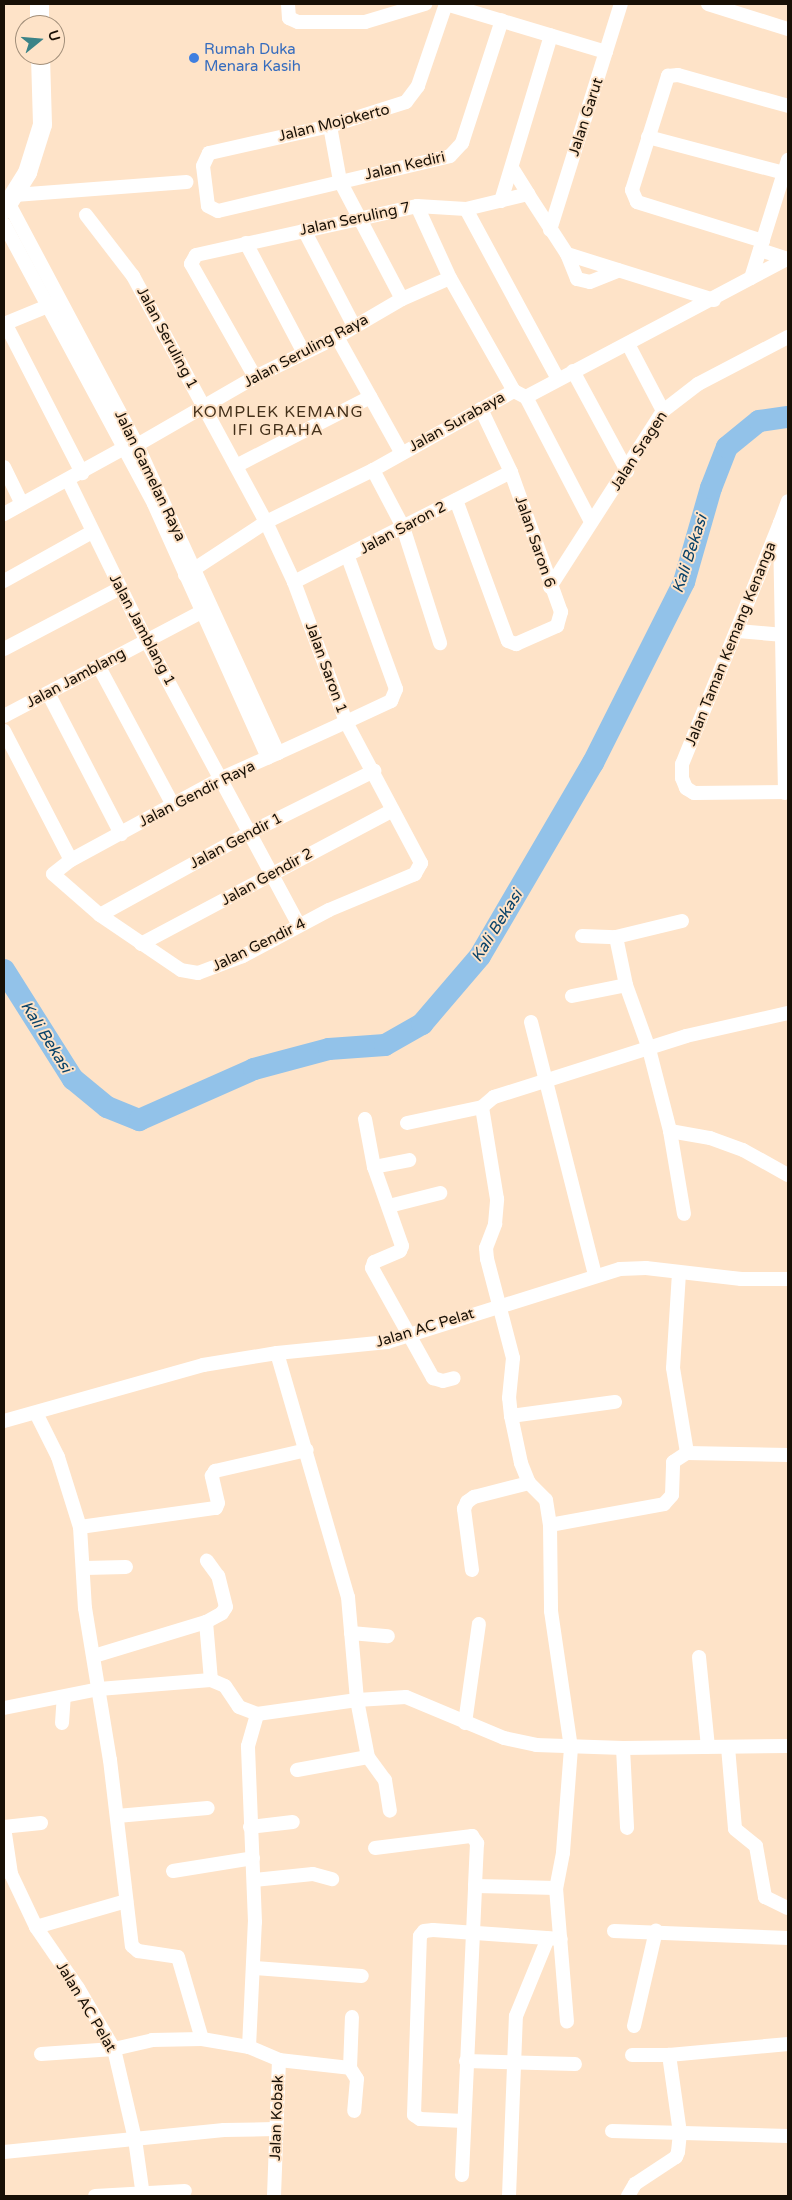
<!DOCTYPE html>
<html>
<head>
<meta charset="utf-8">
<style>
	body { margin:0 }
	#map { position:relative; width:792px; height:2200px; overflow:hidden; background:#fee3c8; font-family:"Varela Round",sans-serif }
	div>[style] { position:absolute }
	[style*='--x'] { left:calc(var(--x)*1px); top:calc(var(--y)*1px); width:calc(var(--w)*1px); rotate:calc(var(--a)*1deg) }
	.river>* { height:22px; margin:-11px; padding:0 11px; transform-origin:11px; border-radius:11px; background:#92c2e9 }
	.minor>* { height:14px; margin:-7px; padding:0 7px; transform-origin:7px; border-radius:7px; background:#fff }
	.secondary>* { height:19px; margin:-9.5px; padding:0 9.5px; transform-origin:9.5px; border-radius:9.5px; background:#fff }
	.dots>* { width:14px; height:14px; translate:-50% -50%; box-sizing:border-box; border:2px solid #fee3c8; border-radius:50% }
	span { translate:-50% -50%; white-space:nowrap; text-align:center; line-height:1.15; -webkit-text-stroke:4px #fee3c8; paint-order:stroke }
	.shop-label { font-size:15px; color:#366cbe }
	.left { translate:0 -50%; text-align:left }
	.street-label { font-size:15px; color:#181006 }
	.neighbourhood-label { font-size:16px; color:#44301a; letter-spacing:1px }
	.water-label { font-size:16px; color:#0a4369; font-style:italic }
	.frame { position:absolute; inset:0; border:5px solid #181006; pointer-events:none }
	.north { position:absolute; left:15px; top:15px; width:50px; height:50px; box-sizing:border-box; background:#fee3c8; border:1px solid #a28f7a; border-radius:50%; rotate:73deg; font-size:14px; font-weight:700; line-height:20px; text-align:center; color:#181006 }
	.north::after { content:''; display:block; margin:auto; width:18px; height:22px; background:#3b8387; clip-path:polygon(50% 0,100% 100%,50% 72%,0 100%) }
</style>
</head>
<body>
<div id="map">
	<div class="river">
		<i style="--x:4;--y:970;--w:129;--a:57.7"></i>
		<i style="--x:73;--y:1079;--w:44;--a:39.5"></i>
		<i style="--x:107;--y:1107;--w:35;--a:22"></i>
		<i style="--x:139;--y:1120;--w:126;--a:-23.9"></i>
		<i style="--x:254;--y:1069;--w:78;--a:-14.9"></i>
		<i style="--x:329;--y:1049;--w:56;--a:-4.1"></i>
		<i style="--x:385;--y:1045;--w:43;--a:-29.6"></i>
		<i style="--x:422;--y:1024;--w:89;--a:-49.5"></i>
		<i style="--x:480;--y:956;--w:224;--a:-59.7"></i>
		<i style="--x:593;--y:763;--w:203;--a:-63.3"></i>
		<i style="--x:684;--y:582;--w:98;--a:-74"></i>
		<i style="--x:711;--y:488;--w:44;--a:-68.7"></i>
		<i style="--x:727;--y:447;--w:41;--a:-39.1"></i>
		<i style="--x:759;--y:421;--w:29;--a:-8"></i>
	</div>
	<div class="minor">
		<i style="--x:288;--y:4;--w:14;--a:86"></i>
		<i style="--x:289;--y:18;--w:10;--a:24"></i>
		<i style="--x:298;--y:22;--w:67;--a:0"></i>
		<i style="--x:365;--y:22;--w:63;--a:-16.7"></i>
		<i style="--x:446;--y:4;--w:87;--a:108.9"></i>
		<i style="--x:418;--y:86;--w:20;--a:127"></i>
		<i style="--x:406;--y:102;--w:80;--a:162.5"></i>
		<i style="--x:330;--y:126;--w:124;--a:167.4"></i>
		<i style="--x:209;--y:153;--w:14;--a:115"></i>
		<i style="--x:203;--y:166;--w:40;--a:82.9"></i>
		<i style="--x:208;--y:206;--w:11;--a:27"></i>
		<i style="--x:218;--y:211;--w:238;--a:-13.3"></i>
		<i style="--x:450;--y:156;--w:18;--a:-47"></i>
		<i style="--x:462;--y:143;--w:129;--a:-72"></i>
		<i style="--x:446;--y:4;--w:167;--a:16.7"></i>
		<i style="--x:708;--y:4;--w:84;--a:17.4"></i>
		<i style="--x:330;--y:126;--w:56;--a:79.7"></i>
		<i style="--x:340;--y:181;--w:133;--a:62.3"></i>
		<i style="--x:648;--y:137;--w:141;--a:14.8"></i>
		<i style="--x:512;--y:168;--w:31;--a:58"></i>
		<i style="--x:15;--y:195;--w:172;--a:-4.3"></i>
		<i style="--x:501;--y:201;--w:173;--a:-73.2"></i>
		<i style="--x:9;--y:204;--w:273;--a:62"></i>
		<i style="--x:137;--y:445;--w:339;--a:65.4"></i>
		<i style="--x:417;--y:206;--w:79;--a:65.4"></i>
		<i style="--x:450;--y:278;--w:130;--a:60.5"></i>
		<i style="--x:466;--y:209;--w:193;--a:61.6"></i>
		<i style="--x:86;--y:215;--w:77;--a:52.4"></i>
		<i style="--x:133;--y:276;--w:280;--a:61.6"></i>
		<i style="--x:266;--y:522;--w:66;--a:65"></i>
		<i style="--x:294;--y:582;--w:149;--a:69.6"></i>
		<i style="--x:346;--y:722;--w:160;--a:62"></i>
		<i style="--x:421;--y:863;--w:13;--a:119"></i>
		<i style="--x:415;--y:874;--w:93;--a:157.3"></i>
		<i style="--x:329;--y:910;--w:98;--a:151.9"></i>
		<i style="--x:243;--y:956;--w:48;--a:159.3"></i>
		<i style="--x:198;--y:973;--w:17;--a:-170"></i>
		<i style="--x:181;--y:970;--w:98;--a:-145.8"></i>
		<i style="--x:100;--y:915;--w:62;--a:-138.9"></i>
		<i style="--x:53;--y:874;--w:23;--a:-38"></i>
		<i style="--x:71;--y:860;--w:172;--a:-28.5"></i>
		<i style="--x:222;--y:778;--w:61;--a:-24.1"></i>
		<i style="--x:278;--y:753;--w:75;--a:-24.5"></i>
		<i style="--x:346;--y:722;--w:50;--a:-25"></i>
		<i style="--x:391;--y:701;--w:13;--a:-67"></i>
		<i style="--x:396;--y:689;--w:140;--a:-110"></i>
		<i style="--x:4;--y:224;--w:318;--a:61.8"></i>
		<i style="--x:154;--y:504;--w:278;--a:65.8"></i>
		<i style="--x:304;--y:230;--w:108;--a:62.5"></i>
		<i style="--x:550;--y:230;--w:237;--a:-72.6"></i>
		<i style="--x:763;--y:241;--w:132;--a:-162.8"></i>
		<i style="--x:637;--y:202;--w:13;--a:-113"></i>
		<i style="--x:632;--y:190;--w:120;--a:-72.5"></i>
		<i style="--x:668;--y:76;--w:10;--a:-6"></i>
		<i style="--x:678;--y:75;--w:114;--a:15.7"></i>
		<i style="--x:246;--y:243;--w:124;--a:62.2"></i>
		<i style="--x:760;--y:250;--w:29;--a:18"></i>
		<i style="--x:567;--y:254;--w:154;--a:17.4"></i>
		<i style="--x:751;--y:278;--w:124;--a:-72.6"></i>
		<i style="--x:5;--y:323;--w:169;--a:62.8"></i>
		<i style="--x:4;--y:324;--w:58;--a:-22.2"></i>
		<i style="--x:337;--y:337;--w:132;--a:60.9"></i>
		<i style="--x:628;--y:344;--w:76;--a:62.4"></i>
		<i style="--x:573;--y:371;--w:114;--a:61.6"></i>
		<i style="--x:255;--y:377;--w:130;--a:-119.5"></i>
		<i style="--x:191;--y:264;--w:10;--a:-61"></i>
		<i style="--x:196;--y:255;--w:226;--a:-12.5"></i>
		<i style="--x:417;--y:206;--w:49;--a:3.5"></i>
		<i style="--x:466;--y:209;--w:64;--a:-13.6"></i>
		<i style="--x:528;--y:194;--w:72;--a:57"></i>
		<i style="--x:567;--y:254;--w:27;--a:68"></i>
		<i style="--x:577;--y:279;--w:13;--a:13"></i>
		<i style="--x:590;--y:282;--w:31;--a:-22"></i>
		<i style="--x:526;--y:397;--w:141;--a:62.5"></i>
		<i style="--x:236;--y:466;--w:151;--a:-27.2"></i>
		<i style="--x:4;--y:467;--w:41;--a:64.1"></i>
		<i style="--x:373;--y:470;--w:64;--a:62.2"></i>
		<i style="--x:403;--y:527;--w:122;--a:72.3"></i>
		<i style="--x:68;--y:480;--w:178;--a:64"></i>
		<i style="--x:146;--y:640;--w:323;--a:61.8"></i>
		<i style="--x:456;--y:500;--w:150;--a:69.8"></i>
		<i style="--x:508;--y:641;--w:9;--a:21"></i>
		<i style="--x:516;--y:644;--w:45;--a:-23.7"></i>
		<i style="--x:557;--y:626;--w:15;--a:-74"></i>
		<i style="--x:561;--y:612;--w:149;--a:-109.7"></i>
		<i style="--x:511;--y:472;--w:70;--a:-115.5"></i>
		<i style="--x:4;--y:514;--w:137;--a:-28.8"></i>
		<i style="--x:124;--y:448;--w:13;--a:-13"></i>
		<i style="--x:137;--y:445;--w:136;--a:-30"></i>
		<i style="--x:255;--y:377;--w:91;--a:-26"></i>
		<i style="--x:337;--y:337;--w:75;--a:-30.3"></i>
		<i style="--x:402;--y:299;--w:52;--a:-23.6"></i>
		<i style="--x:780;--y:523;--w:260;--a:112.1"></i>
		<i style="--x:682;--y:764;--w:14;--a:90"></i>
		<i style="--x:682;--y:778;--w:11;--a:68"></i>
		<i style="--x:686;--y:788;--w:9;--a:32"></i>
		<i style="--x:694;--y:793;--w:94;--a:-0.6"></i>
		<i style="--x:185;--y:575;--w:97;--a:-33.2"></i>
		<i style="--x:266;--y:522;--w:119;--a:-25.9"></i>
		<i style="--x:373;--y:470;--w:162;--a:-29.3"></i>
		<i style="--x:514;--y:391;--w:13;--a:27"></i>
		<i style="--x:526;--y:397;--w:295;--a:-27.9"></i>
		<i style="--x:4;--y:581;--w:101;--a:-29.1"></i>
		<i style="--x:294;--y:582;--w:243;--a:-26.9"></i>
		<i style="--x:550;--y:587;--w:209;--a:-57.3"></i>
		<i style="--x:663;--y:411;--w:44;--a:-37.6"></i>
		<i style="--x:698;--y:384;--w:102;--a:-27.6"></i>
		<i style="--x:738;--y:631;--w:46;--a:5"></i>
		<i style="--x:4;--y:649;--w:131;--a:-27.7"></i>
		<i style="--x:99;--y:667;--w:157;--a:61.8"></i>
		<i style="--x:48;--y:693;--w:159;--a:62.6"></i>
		<i style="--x:4;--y:716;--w:223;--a:-27.8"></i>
		<i style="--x:4;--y:731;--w:145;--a:62.6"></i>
		<i style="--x:785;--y:793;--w:270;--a:-91.1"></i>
		<i style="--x:780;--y:523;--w:23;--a:-70"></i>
		<i style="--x:100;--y:915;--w:170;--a:-28.8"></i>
		<i style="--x:249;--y:833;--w:140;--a:-26.4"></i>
		<i style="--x:682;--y:921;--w:68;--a:166.4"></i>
		<i style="--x:616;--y:937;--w:49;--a:78.2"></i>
		<i style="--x:626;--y:985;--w:68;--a:70.2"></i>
		<i style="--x:649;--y:1049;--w:85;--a:75.6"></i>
		<i style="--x:670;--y:1131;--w:84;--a:80.4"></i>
		<i style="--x:582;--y:936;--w:34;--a:2"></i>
		<i style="--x:141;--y:944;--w:285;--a:-28"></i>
		<i style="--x:572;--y:996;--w:55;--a:-11.5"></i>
		<i style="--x:531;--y:1022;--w:261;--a:75.8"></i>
		<i style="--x:365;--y:1119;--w:49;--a:79.4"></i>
		<i style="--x:374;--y:1167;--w:84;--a:70.5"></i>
		<i style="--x:402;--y:1246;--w:5;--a:112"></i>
		<i style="--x:400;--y:1251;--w:28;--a:157"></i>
		<i style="--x:374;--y:1262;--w:6;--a:108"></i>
		<i style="--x:372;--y:1268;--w:126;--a:61"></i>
		<i style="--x:433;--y:1378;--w:10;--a:17"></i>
		<i style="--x:443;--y:1381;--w:11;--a:-15"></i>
		<i style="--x:407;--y:1123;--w:77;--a:-12"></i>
		<i style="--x:482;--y:1107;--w:16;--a:-40"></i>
		<i style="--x:494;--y:1097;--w:201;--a:-17.6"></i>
		<i style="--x:686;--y:1036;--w:105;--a:-12.7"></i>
		<i style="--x:670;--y:1131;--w:41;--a:9.9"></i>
		<i style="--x:710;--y:1138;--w:35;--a:20"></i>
		<i style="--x:743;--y:1150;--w:51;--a:29.1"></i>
		<i style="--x:374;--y:1167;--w:36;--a:-11"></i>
		<i style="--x:389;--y:1206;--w:53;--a:-14.3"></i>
		<i style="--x:679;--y:1273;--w:95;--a:93.6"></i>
		<i style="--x:673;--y:1368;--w:86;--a:80.6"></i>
		<i style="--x:277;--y:1353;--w:254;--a:73.8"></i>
		<i style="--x:348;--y:1597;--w:103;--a:85"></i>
		<i style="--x:357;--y:1700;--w:58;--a:79.1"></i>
		<i style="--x:368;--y:1757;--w:29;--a:54"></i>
		<i style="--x:385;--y:1780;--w:31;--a:81"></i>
		<i style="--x:36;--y:1413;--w:49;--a:63.4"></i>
		<i style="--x:58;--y:1457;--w:73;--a:72.6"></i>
		<i style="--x:80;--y:1527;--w:81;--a:86.5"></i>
		<i style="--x:85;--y:1608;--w:154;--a:80.7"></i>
		<i style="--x:110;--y:1760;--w:187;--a:83.3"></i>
		<i style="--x:132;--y:1946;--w:8;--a:40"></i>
		<i style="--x:138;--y:1951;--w:40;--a:8.5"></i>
		<i style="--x:178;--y:1957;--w:85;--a:73.7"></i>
		<i style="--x:511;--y:1416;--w:105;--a:-7.7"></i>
		<i style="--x:4;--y:1421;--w:207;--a:-15.7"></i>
		<i style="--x:203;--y:1365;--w:75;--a:-9.2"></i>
		<i style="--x:277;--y:1353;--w:111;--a:-5.7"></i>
		<i style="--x:387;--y:1342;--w:244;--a:-17.4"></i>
		<i style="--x:620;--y:1269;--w:26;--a:-2"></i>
		<i style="--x:646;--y:1268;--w:96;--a:6.6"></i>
		<i style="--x:741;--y:1279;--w:47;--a:0"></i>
		<i style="--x:529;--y:1483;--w:24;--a:45"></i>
		<i style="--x:546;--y:1500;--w:25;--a:81"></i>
		<i style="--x:550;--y:1525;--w:86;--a:89.3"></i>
		<i style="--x:551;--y:1611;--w:138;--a:81.7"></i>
		<i style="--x:571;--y:1748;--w:105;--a:94.4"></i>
		<i style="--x:563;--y:1853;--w:36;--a:101"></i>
		<i style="--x:556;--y:1888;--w:134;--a:85.3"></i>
		<i style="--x:550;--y:1525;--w:116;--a:-10.4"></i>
		<i style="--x:664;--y:1504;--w:12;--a:-48"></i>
		<i style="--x:672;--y:1495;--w:33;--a:-88"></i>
		<i style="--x:673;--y:1462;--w:17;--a:-33"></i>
		<i style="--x:687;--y:1453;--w:101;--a:1.1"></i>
		<i style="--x:80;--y:1527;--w:137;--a:-8"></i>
		<i style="--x:216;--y:1508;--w:5;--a:-68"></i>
		<i style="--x:218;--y:1503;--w:28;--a:-103"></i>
		<i style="--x:212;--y:1476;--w:6;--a:-59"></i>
		<i style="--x:215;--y:1471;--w:94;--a:-12.9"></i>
		<i style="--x:85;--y:1568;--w:41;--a:-1.4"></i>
		<i style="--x:472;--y:1570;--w:62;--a:-97.5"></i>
		<i style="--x:464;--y:1509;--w:8;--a:-67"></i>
		<i style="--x:467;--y:1502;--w:9;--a:-36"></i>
		<i style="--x:474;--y:1497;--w:57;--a:-14.3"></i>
		<i style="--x:529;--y:1483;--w:22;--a:-112"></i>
		<i style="--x:521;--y:1463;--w:48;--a:-102"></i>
		<i style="--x:511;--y:1416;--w:18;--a:-96"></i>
		<i style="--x:509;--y:1398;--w:40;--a:-84.3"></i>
		<i style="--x:513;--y:1358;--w:102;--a:-104.7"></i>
		<i style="--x:487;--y:1259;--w:11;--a:-95"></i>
		<i style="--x:486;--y:1248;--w:26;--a:-69"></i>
		<i style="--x:495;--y:1224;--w:25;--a:-85"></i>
		<i style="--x:497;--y:1199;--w:93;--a:-99.3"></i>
		<i style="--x:206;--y:1622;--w:18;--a:-29"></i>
		<i style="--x:222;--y:1613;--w:7;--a:-56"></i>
		<i style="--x:226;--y:1607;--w:32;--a:-104"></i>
		<i style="--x:218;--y:1576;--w:19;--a:-126"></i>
		<i style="--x:351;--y:1633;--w:37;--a:5"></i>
		<i style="--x:94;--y:1656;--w:117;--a:-16.9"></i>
		<i style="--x:206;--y:1622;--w:58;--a:85.1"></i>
		<i style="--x:699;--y:1657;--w:90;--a:84.3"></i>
		<i style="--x:4;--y:1708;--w:97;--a:-11.3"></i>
		<i style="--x:99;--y:1689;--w:112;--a:-4.6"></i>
		<i style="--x:211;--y:1680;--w:15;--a:23"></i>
		<i style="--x:225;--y:1686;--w:25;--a:56"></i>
		<i style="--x:239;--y:1707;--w:19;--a:21"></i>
		<i style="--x:257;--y:1714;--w:101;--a:-8"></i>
		<i style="--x:357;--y:1700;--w:49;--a:-3.5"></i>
		<i style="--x:406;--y:1697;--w:106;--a:22.7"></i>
		<i style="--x:504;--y:1738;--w:33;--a:12"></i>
		<i style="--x:536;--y:1745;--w:87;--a:2"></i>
		<i style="--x:623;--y:1748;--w:165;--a:-0.7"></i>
		<i style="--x:62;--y:1723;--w:26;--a:-86"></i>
		<i style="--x:465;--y:1723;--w:100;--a:-82"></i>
		<i style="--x:728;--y:1747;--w:82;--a:85.1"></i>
		<i style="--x:735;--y:1829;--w:27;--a:39"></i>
		<i style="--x:756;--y:1846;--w:52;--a:80"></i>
		<i style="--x:765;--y:1897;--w:25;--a:26"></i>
		<i style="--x:623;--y:1748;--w:80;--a:87.1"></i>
		<i style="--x:297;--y:1770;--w:72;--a:-10.4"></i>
		<i style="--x:117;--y:1816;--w:91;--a:-5"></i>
		<i style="--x:41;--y:1823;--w:37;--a:174"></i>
		<i style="--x:4;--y:1827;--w:48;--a:81.5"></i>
		<i style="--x:11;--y:1874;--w:59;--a:64.7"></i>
		<i style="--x:36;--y:1927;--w:74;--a:55.5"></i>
		<i style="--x:78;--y:1988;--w:71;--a:59.5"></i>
		<i style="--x:114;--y:2049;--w:92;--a:76.9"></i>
		<i style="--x:135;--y:2139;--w:58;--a:82"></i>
		<i style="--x:250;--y:1827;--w:43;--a:-6.6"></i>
		<i style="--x:375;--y:1848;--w:98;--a:-7.1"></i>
		<i style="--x:472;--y:1836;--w:9;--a:54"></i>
		<i style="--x:477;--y:1843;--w:43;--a:92.7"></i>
		<i style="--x:475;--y:1886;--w:81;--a:1.4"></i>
		<i style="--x:173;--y:1871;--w:81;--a:-9.2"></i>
		<i style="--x:254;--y:1880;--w:59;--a:-5.8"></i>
		<i style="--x:313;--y:1874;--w:20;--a:15"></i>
		<i style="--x:36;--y:1927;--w:94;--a:-16.1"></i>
		<i style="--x:614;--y:1931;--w:174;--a:2.3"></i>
		<i style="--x:255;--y:1968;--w:107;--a:4.3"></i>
		<i style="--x:634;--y:2026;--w:98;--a:-77"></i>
		<i style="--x:249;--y:2047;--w:125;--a:-87.3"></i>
		<i style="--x:255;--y:1922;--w:176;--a:-92.3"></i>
		<i style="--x:248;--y:1746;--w:33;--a:-74"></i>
		<i style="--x:41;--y:2054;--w:73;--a:-3.9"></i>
		<i style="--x:114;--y:2049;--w:39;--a:-13"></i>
		<i style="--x:152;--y:2040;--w:50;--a:-1.1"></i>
		<i style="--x:202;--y:2039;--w:48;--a:9.7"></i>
		<i style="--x:249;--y:2047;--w:33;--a:23"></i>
		<i style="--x:279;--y:2060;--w:71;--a:6.4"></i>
		<i style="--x:350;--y:2068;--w:13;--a:58"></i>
		<i style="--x:357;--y:2079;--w:32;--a:95"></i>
		<i style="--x:632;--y:2055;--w:37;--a:0"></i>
		<i style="--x:466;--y:2061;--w:109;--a:1.6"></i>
		<i style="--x:350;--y:2068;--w:51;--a:-87.8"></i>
		<i style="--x:464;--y:2121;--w:44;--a:-177.4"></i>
		<i style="--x:420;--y:2119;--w:7;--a:-146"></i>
		<i style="--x:414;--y:2115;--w:179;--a:-88.1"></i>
		<i style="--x:420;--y:1936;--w:6;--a:-51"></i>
		<i style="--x:424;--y:1931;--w:9;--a:-6"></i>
		<i style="--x:433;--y:1930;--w:128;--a:4"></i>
		<i style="--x:612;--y:2131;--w:176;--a:1.6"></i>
		<i style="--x:4;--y:2152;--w:221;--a:-5.7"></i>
		<i style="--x:224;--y:2130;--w:51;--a:-1.1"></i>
		<i style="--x:462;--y:2175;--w:289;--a:-87.4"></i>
		<i style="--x:95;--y:2196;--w:90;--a:-3.2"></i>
		<i style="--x:274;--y:2196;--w:136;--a:-87.9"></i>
		<i style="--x:509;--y:2196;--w:180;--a:-87.8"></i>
		<i style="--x:516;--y:2016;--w:84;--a:-67.7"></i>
		<i style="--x:628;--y:2196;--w:14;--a:-60"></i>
		<i style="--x:635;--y:2184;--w:49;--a:-33.4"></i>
		<i style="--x:676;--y:2157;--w:5;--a:-68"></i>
		<i style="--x:678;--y:2152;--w:19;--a:-84"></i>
		<i style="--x:680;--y:2133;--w:79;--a:-98"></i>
		<i style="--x:669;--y:2055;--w:120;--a:-5.3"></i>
	</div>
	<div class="secondary">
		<i style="--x:39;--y:4;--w:21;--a:90"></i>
		<i style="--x:4;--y:209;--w:44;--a:-58.1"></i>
		<i style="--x:27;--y:172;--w:50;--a:-72.6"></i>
		<i style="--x:42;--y:124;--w:69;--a:-91.7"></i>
	</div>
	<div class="dots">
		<i style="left:194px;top:58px;background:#3f7fe0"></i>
	</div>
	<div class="shop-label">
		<span class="left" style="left:204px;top:58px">Rumah Duka<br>Menara Kasih</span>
	</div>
	<div class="street-label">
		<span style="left:586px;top:117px;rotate:-72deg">Jalan Garut</span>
		<span style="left:334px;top:123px;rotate:-14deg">Jalan Mojokerto</span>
		<span style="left:405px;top:166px;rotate:-13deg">Jalan Kediri</span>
		<span style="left:355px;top:219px;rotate:-12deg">Jalan Seruling 7</span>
		<span style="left:167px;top:338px;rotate:62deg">Jalan Seruling 1</span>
		<span style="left:306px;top:351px;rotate:-28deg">Jalan Seruling Raya</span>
		<span style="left:457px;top:422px;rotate:-29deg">Jalan Surabaya</span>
		<span style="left:639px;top:451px;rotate:-57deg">Jalan Sragen</span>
		<span style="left:150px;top:476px;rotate:64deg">Jalan Gamelan Raya</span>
		<span style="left:403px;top:528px;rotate:-28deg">Jalan Saron 2</span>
		<span style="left:535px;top:542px;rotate:71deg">Jalan Saron 6</span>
		<span style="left:142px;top:630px;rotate:62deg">Jalan Jamblang 1</span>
		<span style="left:731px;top:644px;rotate:-68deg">Jalan Taman Kemang Kenanga</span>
		<span style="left:326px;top:668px;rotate:70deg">Jalan Saron 1</span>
		<span style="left:76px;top:678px;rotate:-28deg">Jalan Jamblang</span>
		<span style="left:197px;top:794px;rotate:-27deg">Jalan Gendir Raya</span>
		<span style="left:236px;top:841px;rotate:-28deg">Jalan Gendir 1</span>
		<span style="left:267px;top:877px;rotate:-29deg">Jalan Gendir 2</span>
		<span style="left:259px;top:945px;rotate:-26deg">Jalan Gendir 4</span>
		<span style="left:425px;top:1328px;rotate:-17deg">Jalan AC Pelat</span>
		<span style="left:86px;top:2007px;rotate:59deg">Jalan AC Pelat</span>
		<span style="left:277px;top:2118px;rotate:-88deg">Jalan Kobak</span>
	</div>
	<div class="neighbourhood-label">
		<span style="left:278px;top:421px">KOMPLEK KEMANG<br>IFI GRAHA</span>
	</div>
	<div class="water-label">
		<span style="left:690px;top:554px;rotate:-72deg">Kali Bekasi</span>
		<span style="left:497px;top:926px;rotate:-58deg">Kali Bekasi</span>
		<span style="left:46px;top:1037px;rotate:58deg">Kali Bekasi</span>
	</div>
	<div class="frame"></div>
	<div class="north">U</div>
</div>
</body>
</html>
